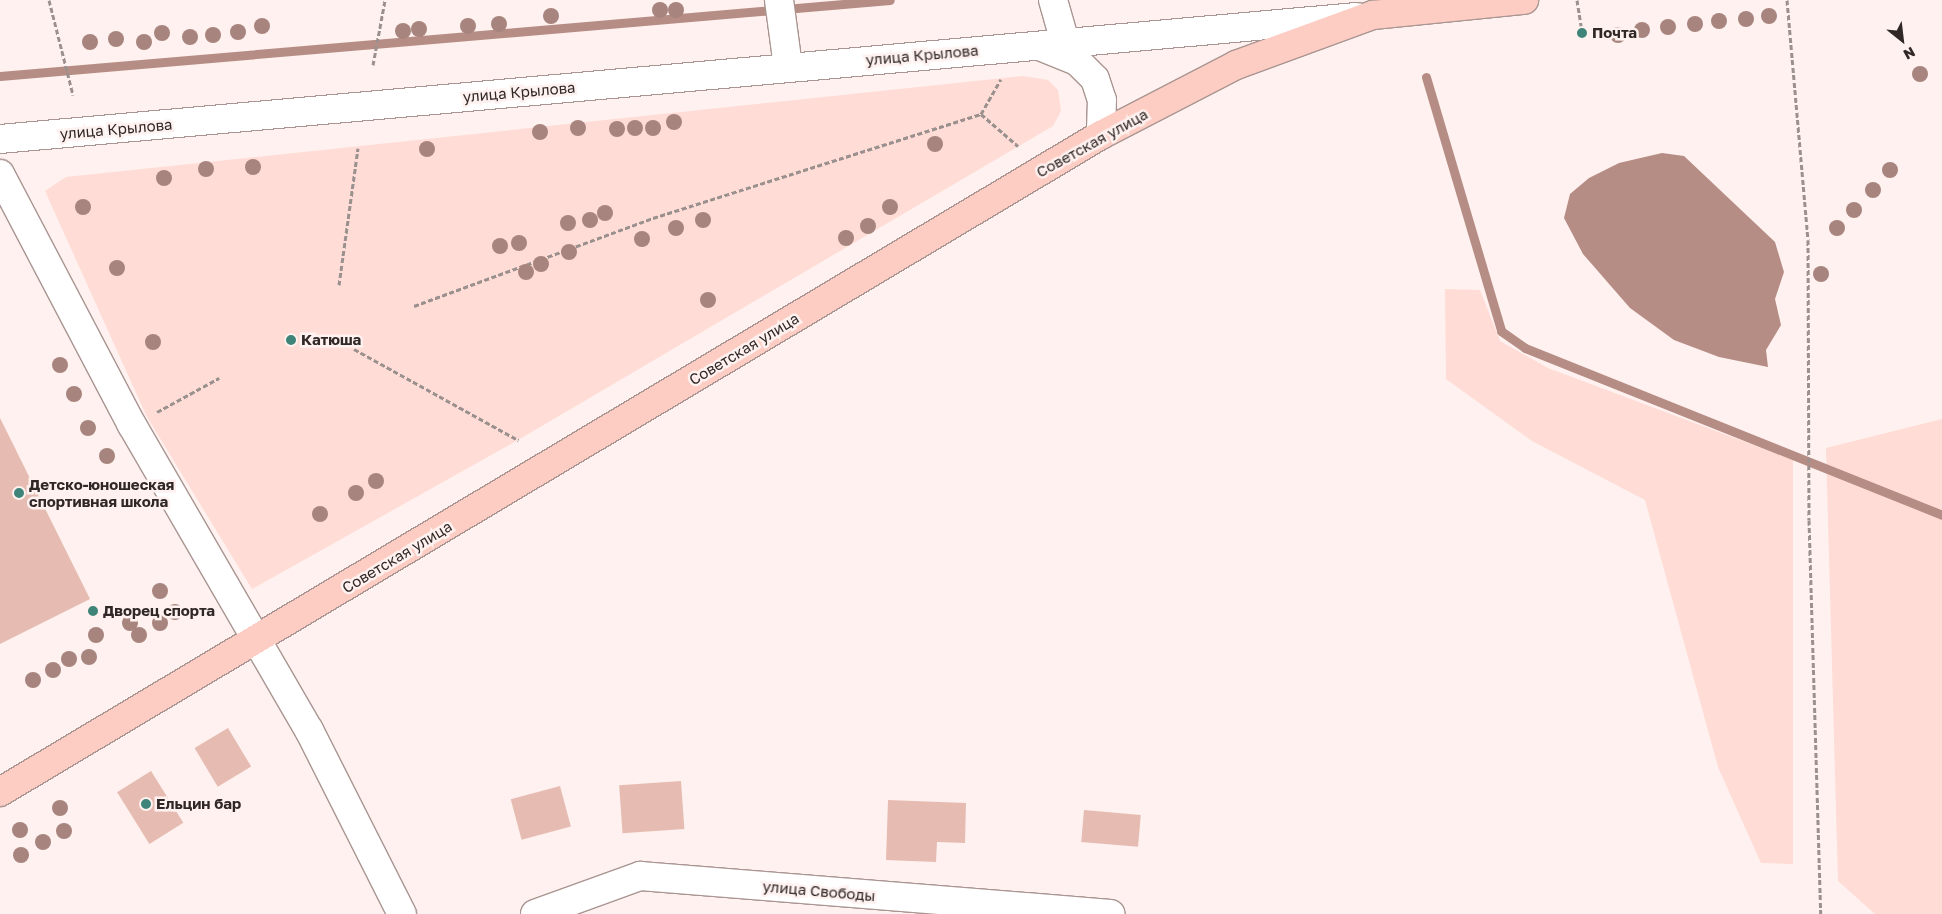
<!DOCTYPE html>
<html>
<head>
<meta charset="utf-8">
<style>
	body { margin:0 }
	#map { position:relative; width:1942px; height:914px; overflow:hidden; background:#fef1ef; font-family:"Golos Text",sans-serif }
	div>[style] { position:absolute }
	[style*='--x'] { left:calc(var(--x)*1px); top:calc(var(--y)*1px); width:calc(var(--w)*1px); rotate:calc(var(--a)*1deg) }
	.green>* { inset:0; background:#ffdcd5 }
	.water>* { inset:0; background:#b68d84 }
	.stream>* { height:9px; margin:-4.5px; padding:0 4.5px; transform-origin:4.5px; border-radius:4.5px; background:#b68d84 }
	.building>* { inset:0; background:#e6bcb2; transform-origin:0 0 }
	.path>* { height:3px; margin-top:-1.5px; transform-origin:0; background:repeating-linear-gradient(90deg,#9a908e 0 5px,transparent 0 7.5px) }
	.roads { filter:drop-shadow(1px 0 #a99591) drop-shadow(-1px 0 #a99591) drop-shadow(0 1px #a99591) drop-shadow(0 -1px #a99591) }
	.minor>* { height:28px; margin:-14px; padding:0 14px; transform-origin:14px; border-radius:14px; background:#fff }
	.major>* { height:28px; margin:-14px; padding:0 14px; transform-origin:14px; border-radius:14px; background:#fdcdc3 }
	.trees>* { width:16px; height:16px; margin:-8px; border-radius:50%; background:#a7847d }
	.dots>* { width:14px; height:14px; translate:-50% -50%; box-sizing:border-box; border:2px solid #fef1ef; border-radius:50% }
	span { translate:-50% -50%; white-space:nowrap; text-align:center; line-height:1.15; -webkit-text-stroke:5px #fef1ef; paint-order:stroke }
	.poi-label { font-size:15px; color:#302826; font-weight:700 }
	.left { translate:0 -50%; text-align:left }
	.street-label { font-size:15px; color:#302826 }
	.north { position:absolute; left:1877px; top:15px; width:50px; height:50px; -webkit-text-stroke:4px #fef1ef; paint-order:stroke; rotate:151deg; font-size:14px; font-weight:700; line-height:20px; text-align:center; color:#302826 }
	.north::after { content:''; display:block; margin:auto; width:18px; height:22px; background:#302826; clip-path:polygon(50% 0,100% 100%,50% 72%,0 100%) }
</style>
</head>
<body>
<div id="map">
	<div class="green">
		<i style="clip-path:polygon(1023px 76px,1048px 80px,1058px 90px,1061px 111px,1053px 126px,518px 440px,252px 589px,147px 417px,45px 191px,66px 177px)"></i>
		<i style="clip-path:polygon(1445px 289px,1480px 290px,1500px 341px,1548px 368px,1793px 460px,1793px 864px,1761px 863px,1718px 767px,1645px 500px,1532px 441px,1446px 379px)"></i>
		<i style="clip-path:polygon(1942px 419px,1942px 914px,1875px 914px,1838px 881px,1826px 448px)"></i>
	</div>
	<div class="water">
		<i style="clip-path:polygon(1662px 153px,1684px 156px,1775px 242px,1784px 272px,1775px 299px,1781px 325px,1766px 350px,1768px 367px,1719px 357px,1674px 340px,1630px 308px,1583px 254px,1564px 218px,1570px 194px,1589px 178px,1619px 163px)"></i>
	</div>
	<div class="stream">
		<i style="--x:0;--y:76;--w:893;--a:-4.88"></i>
		<i style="--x:1426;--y:77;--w:265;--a:73.5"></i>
		<i style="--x:1501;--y:331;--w:29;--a:35"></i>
		<i style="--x:1525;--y:348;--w:449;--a:21.8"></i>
	</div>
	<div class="building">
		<i style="clip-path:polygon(0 418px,90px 599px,0 644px)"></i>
		<i style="left:228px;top:728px;width:45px;height:39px;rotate:59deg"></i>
		<i style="left:151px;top:771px;width:61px;height:40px;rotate:58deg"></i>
		<i style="left:681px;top:781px;width:48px;height:62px;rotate:86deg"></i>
		<i style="left:560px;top:786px;width:42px;height:51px;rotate:75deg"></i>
		<i style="clip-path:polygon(888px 800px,966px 803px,965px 843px,937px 842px,936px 862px,886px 860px)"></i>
		<i style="left:1084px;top:810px;width:57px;height:32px;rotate:5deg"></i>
	</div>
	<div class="path">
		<i style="--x:49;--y:0;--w:98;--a:75.8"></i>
		<i style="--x:1577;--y:0;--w:33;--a:81"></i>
		<i style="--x:1787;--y:0;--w:241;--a:85"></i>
		<i style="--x:1808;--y:240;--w:280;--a:89.8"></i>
		<i style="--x:1809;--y:520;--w:394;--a:88.3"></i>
		<i style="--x:373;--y:65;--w:66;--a:-79.5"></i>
		<i style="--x:981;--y:114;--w:49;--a:40.9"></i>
		<i style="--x:339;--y:285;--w:138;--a:-82.1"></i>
		<i style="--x:414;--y:306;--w:255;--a:-20.2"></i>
		<i style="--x:653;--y:218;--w:344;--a:-17.6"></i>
		<i style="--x:981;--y:114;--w:40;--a:-60.3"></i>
		<i style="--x:354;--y:349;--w:188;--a:29"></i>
		<i style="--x:157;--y:412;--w:71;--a:-28.7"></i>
	</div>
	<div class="roads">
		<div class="minor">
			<i style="--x:779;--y:0;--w:68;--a:82.3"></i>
			<i style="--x:1053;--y:0;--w:44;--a:74.1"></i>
			<i style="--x:1042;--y:47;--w:38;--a:22"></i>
			<i style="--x:1077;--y:61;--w:25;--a:45"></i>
			<i style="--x:1095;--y:79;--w:22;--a:72"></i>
			<i style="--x:1102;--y:100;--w:35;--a:92"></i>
			<i style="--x:0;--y:139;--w:1362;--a:-5.14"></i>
			<i style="--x:0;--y:174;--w:284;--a:62.3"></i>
			<i style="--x:132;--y:425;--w:353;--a:59.9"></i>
			<i style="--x:309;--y:730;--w:206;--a:63.2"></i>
			<i style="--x:535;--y:914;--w:112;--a:-19.9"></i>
			<i style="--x:640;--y:876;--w:472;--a:4.6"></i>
		</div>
		<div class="major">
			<i style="--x:0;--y:792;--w:1282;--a:-30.83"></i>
			<i style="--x:1101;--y:135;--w:152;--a:-27.4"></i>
			<i style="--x:1236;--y:65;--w:146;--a:-20.1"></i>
			<i style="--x:1373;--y:15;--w:152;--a:-5.7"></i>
		</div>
	</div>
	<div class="trees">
		<i style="left:660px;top:10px"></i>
		<i style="left:676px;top:10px"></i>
		<i style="left:551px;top:16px"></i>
		<i style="left:1769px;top:16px"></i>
		<i style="left:1746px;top:19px"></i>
		<i style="left:1719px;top:21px"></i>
		<i style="left:499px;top:24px"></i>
		<i style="left:1695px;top:24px"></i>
		<i style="left:262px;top:26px"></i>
		<i style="left:468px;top:26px"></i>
		<i style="left:1668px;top:27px"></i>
		<i style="left:419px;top:29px"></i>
		<i style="left:1642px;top:30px"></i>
		<i style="left:403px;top:31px"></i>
		<i style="left:238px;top:32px"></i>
		<i style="left:162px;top:33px"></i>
		<i style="left:213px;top:35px"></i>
		<i style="left:1618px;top:35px"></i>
		<i style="left:190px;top:37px"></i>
		<i style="left:116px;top:39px"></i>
		<i style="left:90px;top:42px"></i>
		<i style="left:144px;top:42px"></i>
		<i style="left:1920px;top:74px"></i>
		<i style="left:674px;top:122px"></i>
		<i style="left:578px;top:128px"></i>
		<i style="left:635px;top:128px"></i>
		<i style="left:653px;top:128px"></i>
		<i style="left:617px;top:129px"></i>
		<i style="left:540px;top:132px"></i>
		<i style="left:935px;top:144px"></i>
		<i style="left:427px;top:149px"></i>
		<i style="left:253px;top:167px"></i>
		<i style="left:206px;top:169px"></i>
		<i style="left:1890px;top:170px"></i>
		<i style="left:164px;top:178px"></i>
		<i style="left:1873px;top:190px"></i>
		<i style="left:83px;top:207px"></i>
		<i style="left:890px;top:207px"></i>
		<i style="left:1854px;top:210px"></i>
		<i style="left:605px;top:213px"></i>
		<i style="left:590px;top:220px"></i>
		<i style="left:703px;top:220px"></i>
		<i style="left:568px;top:223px"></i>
		<i style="left:868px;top:226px"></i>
		<i style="left:676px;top:228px"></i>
		<i style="left:1837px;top:228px"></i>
		<i style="left:846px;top:238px"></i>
		<i style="left:642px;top:239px"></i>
		<i style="left:519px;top:243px"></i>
		<i style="left:500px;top:246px"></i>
		<i style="left:569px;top:252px"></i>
		<i style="left:541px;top:264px"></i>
		<i style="left:117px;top:268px"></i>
		<i style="left:526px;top:272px"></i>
		<i style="left:1821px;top:274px"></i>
		<i style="left:708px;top:300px"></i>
		<i style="left:153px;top:342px"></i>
		<i style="left:60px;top:365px"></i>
		<i style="left:74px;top:394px"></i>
		<i style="left:88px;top:428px"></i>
		<i style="left:107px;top:456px"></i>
		<i style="left:376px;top:481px"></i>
		<i style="left:356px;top:493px"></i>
		<i style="left:320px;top:514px"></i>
		<i style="left:160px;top:591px"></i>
		<i style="left:175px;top:612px"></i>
		<i style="left:130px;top:623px"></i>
		<i style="left:160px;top:623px"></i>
		<i style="left:96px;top:635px"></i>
		<i style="left:139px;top:635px"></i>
		<i style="left:89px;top:657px"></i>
		<i style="left:69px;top:659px"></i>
		<i style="left:53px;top:670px"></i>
		<i style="left:33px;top:680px"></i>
		<i style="left:60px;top:808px"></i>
		<i style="left:20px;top:830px"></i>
		<i style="left:64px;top:831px"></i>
		<i style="left:43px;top:842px"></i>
		<i style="left:21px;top:855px"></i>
	</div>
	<div class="dots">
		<i style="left:1582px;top:33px;background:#3f8479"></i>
		<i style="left:291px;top:340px;background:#3f8479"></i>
		<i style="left:19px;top:493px;background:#3f8479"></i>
		<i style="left:93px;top:611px;background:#3f8479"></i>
		<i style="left:146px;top:804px;background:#3f8479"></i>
	</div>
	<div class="poi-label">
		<span class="left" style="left:1592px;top:33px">Почта</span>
		<span class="left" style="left:301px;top:340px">Катюша</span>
		<span class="left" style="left:29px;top:493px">Детско-юношеская<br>спортивная школа</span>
		<span class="left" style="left:103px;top:611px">Дворец спорта</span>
		<span class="left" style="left:156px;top:804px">Ельцин бар</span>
	</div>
	<div class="street-label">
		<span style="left:922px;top:55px;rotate:-5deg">улица Крылова</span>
		<span style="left:519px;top:92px;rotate:-5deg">улица Крылова</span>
		<span style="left:116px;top:129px;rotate:-5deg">улица Крылова</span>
		<span style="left:1092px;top:143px;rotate:-29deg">Советская улица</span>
		<span style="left:744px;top:349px;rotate:-31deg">Советская улица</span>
		<span style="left:397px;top:557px;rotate:-31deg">Советская улица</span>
		<span style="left:819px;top:891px;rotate:5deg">улица Свободы</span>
	</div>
	<div class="north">N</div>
</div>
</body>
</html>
